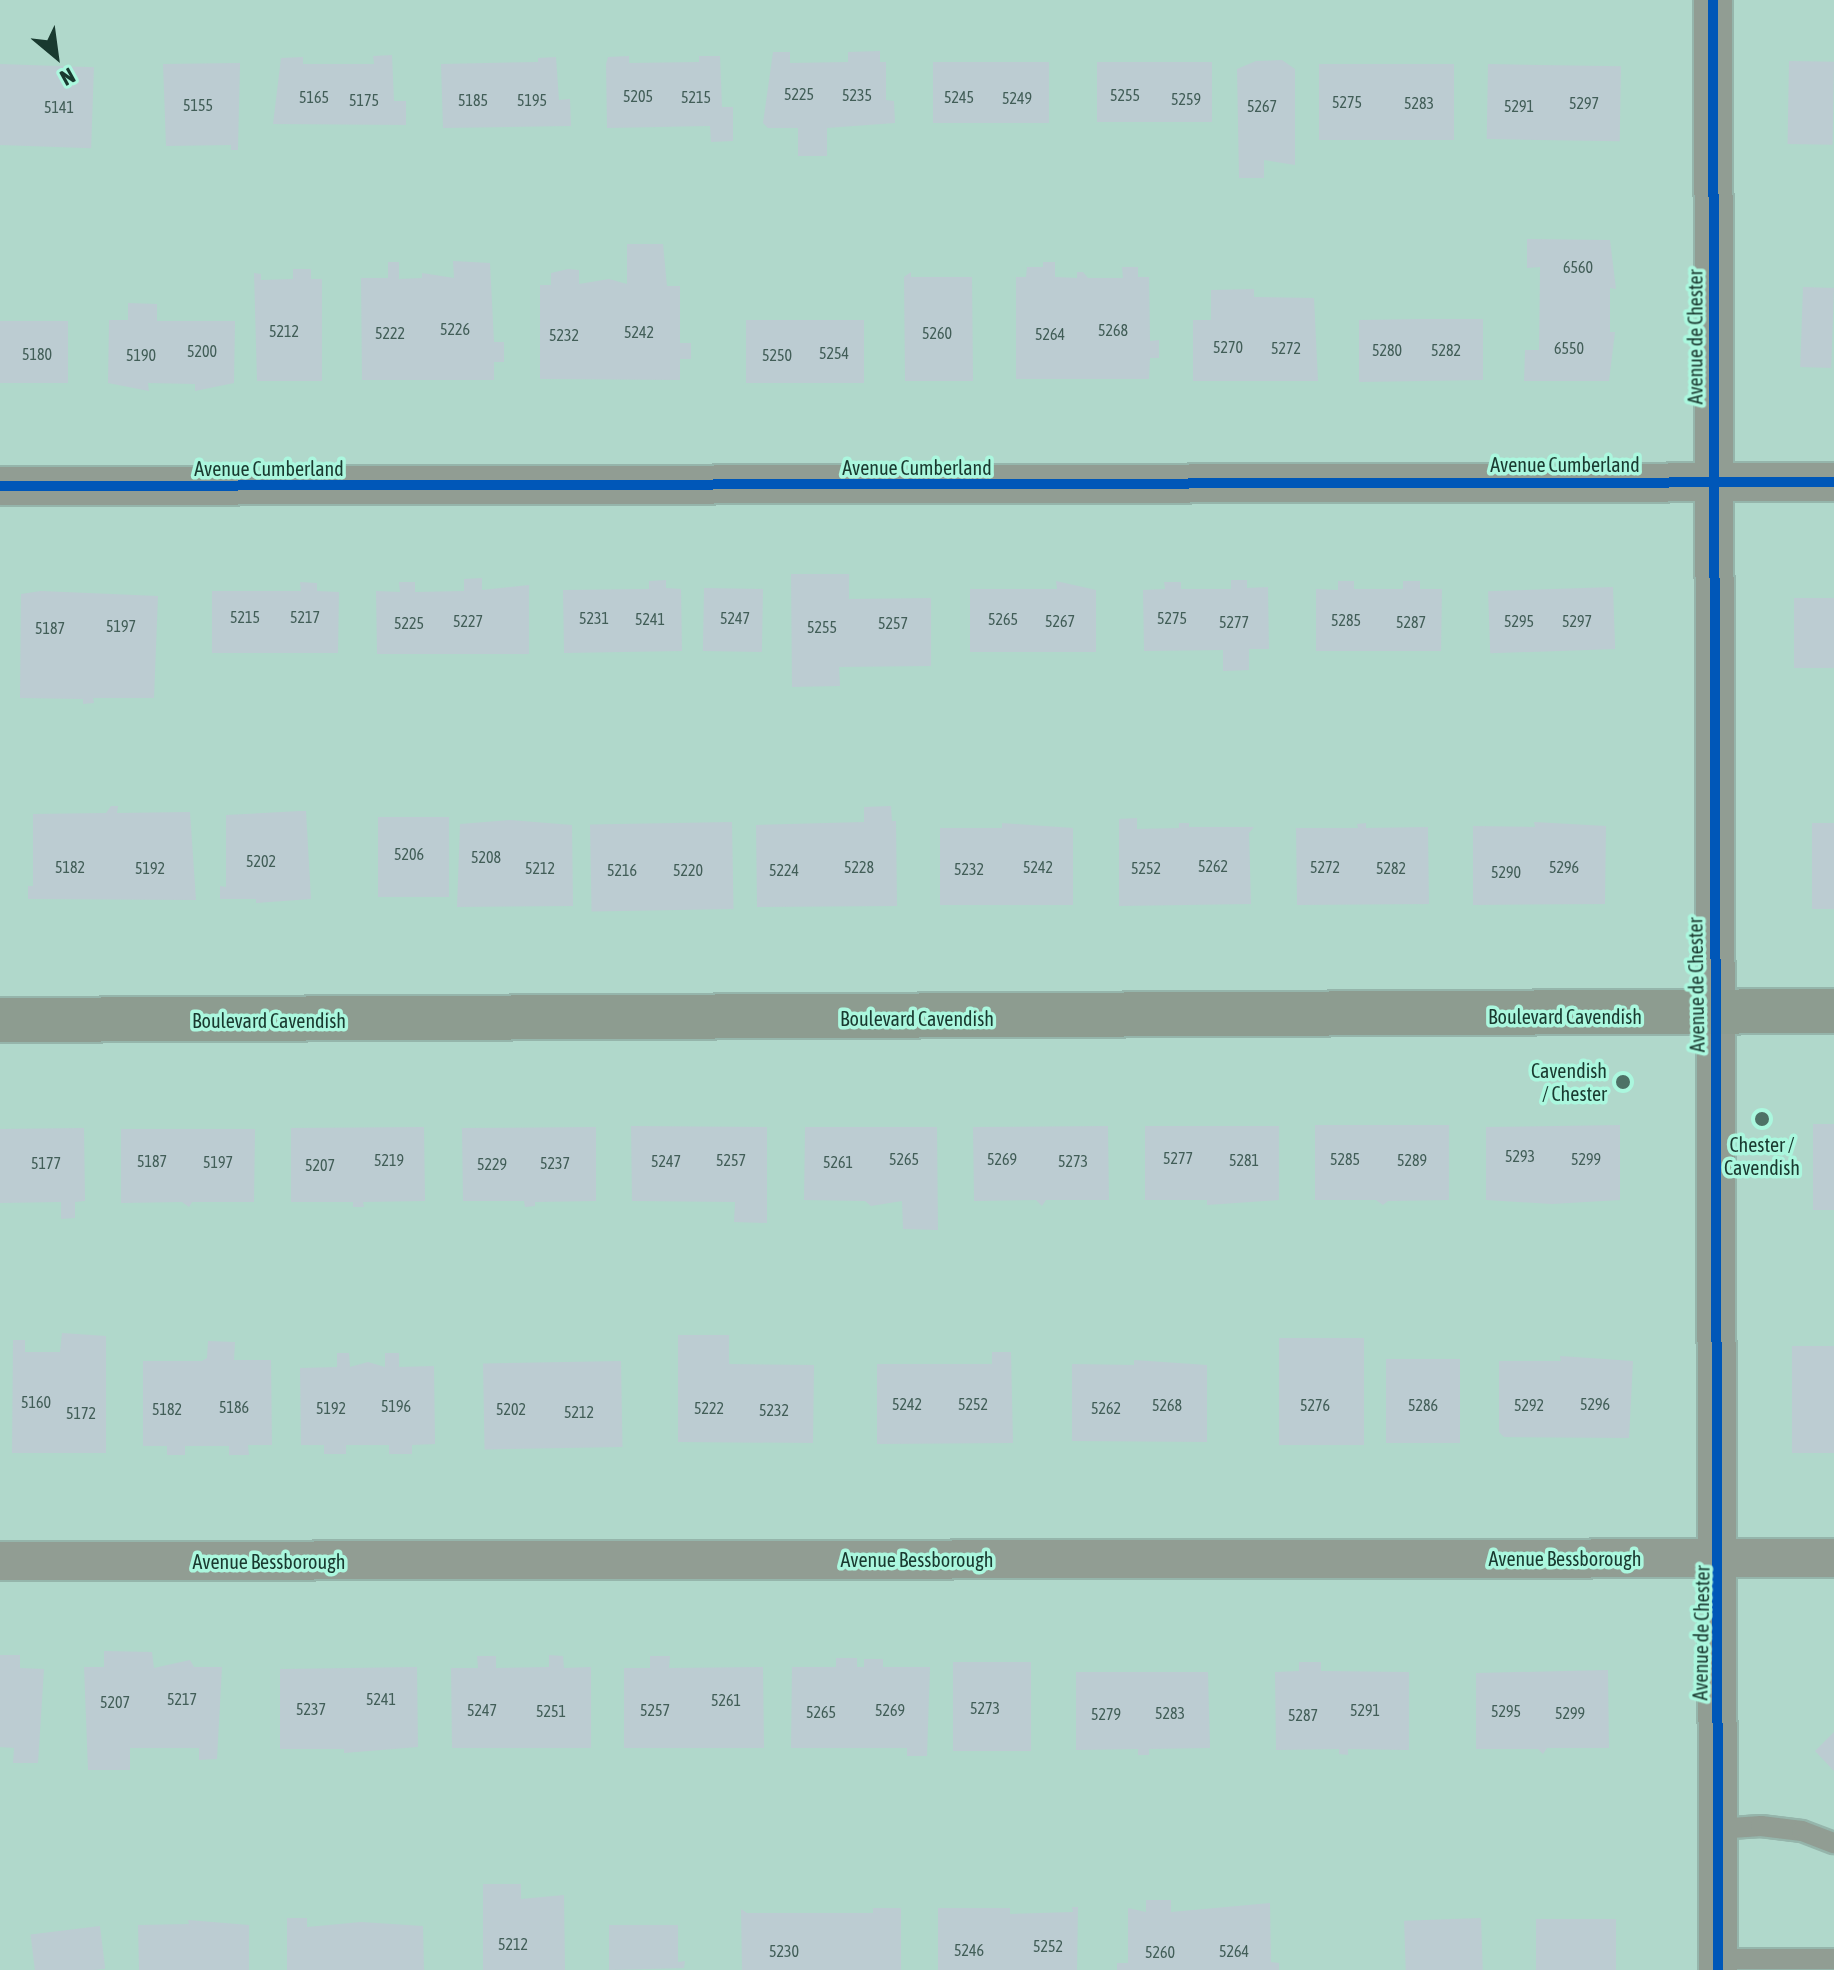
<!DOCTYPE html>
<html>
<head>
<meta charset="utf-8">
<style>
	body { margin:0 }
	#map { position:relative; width:1834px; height:1970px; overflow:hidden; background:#b0d8cb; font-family:"Asap Condensed",sans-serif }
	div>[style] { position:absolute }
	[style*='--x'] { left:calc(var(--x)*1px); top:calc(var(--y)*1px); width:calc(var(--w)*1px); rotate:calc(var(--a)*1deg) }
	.building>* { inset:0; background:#bcccd2; transform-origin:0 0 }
	.roads { filter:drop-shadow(2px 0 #95b5ab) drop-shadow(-2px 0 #95b5ab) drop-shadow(0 2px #95b5ab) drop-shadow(0 -2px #95b5ab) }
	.service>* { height:20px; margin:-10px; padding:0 10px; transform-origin:10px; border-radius:10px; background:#919d93 }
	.minor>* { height:38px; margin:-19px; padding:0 19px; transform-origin:19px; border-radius:19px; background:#919d93 }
	.secondary>* { height:44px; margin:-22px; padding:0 22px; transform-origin:22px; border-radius:22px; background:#8d9c90 }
	.cycleway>* { height:10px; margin:-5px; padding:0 5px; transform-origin:5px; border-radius:5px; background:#0057b8 }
	.dots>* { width:22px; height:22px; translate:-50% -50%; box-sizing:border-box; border:4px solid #abf7de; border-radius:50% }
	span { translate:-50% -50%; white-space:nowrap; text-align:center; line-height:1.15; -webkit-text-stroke:7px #abf7de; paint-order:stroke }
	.number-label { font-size:16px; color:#425e58 }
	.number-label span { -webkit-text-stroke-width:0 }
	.street-label { font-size:20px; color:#19392f }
	.poi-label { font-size:20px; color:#19392f }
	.right { translate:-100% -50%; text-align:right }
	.north { position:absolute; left:16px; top:16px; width:80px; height:80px; -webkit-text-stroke:6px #abf7de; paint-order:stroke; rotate:151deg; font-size:22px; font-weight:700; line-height:32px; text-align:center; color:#19392f }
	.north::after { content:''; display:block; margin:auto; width:28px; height:36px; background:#19392f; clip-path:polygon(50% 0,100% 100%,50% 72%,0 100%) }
</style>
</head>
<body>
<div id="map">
	<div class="building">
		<i style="clip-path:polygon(880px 51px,880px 62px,886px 62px,886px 100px,894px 101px,895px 123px,827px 128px,827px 156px,798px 156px,798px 128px,768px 128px,763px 123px,773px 52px,790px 52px,790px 63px,848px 62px,848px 52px)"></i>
		<i style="clip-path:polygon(392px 55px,394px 101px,406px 101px,406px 125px,273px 124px,281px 58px,303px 57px,303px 64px,374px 64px,373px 56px)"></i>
		<i style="clip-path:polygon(629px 56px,629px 63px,699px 62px,699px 56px,720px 56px,722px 107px,733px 107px,733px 141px,711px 142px,710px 126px,607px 128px,606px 64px,608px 57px)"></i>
		<i style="clip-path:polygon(556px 57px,559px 100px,570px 99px,571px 126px,443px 128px,441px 64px,538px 62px,538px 58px)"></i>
		<i style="clip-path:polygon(1282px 60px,1295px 69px,1295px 165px,1264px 160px,1264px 178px,1239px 178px,1237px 69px,1256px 61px)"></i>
		<i style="left:1789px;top:61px;width:45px;height:83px;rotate:1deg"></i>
		<i style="left:933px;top:62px;width:116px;height:61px"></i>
		<i style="left:1097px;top:62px;width:115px;height:60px"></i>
		<i style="clip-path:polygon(240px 63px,238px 150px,231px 150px,231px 145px,166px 146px,163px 64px)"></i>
		<i style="left:0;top:64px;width:94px;height:81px;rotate:2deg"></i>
		<i style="left:1454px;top:64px;width:76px;height:135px;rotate:90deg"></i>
		<i style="left:1488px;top:64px;width:133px;height:75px;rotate:1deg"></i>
		<i style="clip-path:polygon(1527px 239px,1610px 240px,1616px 289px,1610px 288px,1610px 332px,1615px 332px,1609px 381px,1524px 381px,1525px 350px,1539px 350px,1540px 267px,1527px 268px)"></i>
		<i style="clip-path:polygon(627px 244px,663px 244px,667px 286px,680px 286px,680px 343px,691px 343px,691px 359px,680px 359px,680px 380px,540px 379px,540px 285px,551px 285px,551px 273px,568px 269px,579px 270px,579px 284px,609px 279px,627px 284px)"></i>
		<i style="clip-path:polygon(453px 261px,490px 263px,494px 342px,504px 342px,504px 362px,494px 362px,494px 380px,362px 380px,361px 278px,388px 278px,388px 262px,399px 262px,399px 279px,422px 278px,422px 273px,454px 278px)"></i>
		<i style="clip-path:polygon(1043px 262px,1055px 262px,1055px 277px,1077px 278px,1077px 272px,1083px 272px,1088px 278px,1123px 278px,1122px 267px,1138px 267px,1138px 277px,1149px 277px,1150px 341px,1159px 340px,1159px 358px,1150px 358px,1149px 379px,1016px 379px,1016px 277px,1026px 277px,1027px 267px,1043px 267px)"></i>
		<i style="clip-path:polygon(293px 269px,311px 269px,311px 279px,322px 279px,322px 381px,257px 381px,254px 273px,261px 274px,261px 280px,293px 279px)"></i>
		<i style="clip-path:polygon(911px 272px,911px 277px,972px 277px,973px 381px,905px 381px,904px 277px)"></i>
		<i style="left:1803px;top:287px;width:31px;height:80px;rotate:2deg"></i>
		<i style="clip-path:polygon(1254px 289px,1254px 297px,1314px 298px,1318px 381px,1193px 381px,1193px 320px,1211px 320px,1211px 290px)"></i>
		<i style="clip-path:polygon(128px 303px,157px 304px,157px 321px,235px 321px,234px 383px,195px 391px,195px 384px,148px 383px,149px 391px,108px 383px,109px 320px,128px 320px)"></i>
		<i style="clip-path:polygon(1421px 319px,1483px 319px,1483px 380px,1359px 382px,1359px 320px)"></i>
		<i style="left:746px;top:320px;width:118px;height:63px"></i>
		<i style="left:0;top:321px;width:68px;height:62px"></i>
		<i style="clip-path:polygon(791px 574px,849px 574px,849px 599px,931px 598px,931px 666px,839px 667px,840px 686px,792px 687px)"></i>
		<i style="clip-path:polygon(482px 578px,482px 590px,529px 585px,529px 654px,377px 654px,376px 591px,400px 592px,399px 582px,415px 582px,415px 592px,464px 591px,464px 579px)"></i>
		<i style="clip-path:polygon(666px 580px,666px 588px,681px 589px,682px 651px,564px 653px,563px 590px,649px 589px,649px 581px)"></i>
		<i style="clip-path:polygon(1231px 580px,1247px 580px,1247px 588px,1268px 587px,1269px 649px,1249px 649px,1249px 670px,1223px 671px,1223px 650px,1144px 651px,1143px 590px,1165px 589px,1164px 582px,1181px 582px,1181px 589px,1231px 589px)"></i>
		<i style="clip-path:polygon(1056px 581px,1096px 590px,1096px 652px,970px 652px,970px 589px,1057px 589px)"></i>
		<i style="clip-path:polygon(1338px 581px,1354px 581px,1354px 589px,1403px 589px,1403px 581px,1420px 581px,1420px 589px,1442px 589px,1441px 651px,1316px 651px,1316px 589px,1338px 590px)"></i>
		<i style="clip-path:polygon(300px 582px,317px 583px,317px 591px,339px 592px,338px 653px,212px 653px,212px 591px,301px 591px)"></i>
		<i style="left:1613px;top:587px;width:62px;height:125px;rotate:88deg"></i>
		<i style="left:704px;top:588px;width:59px;height:63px;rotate:1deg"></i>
		<i style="clip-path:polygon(41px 591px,158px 596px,154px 698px,93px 698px,94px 703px,83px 704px,83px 699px,20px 698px,21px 594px)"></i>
		<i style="left:1794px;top:598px;width:40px;height:70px"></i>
		<i style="clip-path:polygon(111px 806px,118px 806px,117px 813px,190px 812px,196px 900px,28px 899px,28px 886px,33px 886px,33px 814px,106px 813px)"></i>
		<i style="clip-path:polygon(891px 806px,892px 821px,896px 821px,897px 906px,757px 907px,756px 825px,864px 822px,864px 807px)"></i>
		<i style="clip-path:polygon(300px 811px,306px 811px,311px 899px,256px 903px,256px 899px,220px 899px,220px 886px,226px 887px,226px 815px)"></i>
		<i style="left:378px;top:817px;width:71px;height:80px"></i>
		<i style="clip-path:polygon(1137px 818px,1137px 829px,1179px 828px,1179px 823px,1189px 823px,1189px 827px,1254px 827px,1249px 833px,1251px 904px,1119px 906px,1119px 819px)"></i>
		<i style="clip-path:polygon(510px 820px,572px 825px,573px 906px,457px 907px,460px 824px)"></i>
		<i style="left:732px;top:822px;width:87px;height:142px;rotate:89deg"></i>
		<i style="clip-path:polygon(1534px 822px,1606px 826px,1605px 904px,1473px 905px,1473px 826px,1535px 827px)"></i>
		<i style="clip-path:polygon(1002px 823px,1073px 828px,1073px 905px,940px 905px,940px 828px,1002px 828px)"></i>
		<i style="clip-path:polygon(1366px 823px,1366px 828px,1428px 827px,1429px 904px,1297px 905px,1296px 828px,1358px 828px,1357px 824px)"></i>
		<i style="left:1812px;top:823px;width:22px;height:86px"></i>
		<i style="left:1813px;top:1124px;width:21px;height:86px"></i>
		<i style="clip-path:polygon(1315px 1125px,1449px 1125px,1449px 1200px,1388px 1201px,1383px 1205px,1376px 1200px,1315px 1200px)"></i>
		<i style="clip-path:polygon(1620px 1125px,1620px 1200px,1552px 1204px,1486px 1200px,1486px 1127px)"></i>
		<i style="clip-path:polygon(631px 1126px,767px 1127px,767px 1223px,734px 1222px,735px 1202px,632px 1201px)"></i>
		<i style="clip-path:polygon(1108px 1126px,1109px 1200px,1046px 1200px,1042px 1206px,1036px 1200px,974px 1201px,973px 1127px)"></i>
		<i style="clip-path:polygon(1145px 1126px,1279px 1126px,1279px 1200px,1207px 1205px,1207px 1200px,1145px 1200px)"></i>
		<i style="clip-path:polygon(424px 1127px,425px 1201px,363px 1202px,364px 1207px,353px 1207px,353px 1202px,291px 1202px,291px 1128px)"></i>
		<i style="clip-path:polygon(596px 1127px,596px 1201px,535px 1202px,535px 1206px,525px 1207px,524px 1201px,463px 1201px,462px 1128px)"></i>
		<i style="clip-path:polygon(805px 1127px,937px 1127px,938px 1230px,903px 1229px,902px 1201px,871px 1206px,865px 1201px,804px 1200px)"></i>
		<i style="clip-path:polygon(84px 1128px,85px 1201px,75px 1202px,75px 1218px,61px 1219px,61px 1202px,0 1203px,0 1129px)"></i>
		<i style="clip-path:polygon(121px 1129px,255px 1129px,254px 1202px,192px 1202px,189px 1207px,182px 1202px,121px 1203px)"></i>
		<i style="clip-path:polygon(62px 1333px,106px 1336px,106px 1453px,12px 1453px,13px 1340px,25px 1340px,25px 1352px,60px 1352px)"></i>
		<i style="clip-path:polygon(678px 1335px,729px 1335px,729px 1364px,814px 1365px,813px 1443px,678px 1442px)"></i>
		<i style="left:1279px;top:1338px;width:85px;height:107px"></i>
		<i style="clip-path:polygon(208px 1341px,235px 1342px,234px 1360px,271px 1360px,272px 1445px,248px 1445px,249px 1455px,229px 1455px,229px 1446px,185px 1446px,185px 1455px,167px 1455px,167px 1446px,143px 1446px,143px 1361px,202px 1361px,207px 1358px)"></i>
		<i style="left:1792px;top:1346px;width:42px;height:107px"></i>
		<i style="clip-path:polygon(992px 1352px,1011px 1352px,1013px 1443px,877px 1444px,877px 1364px,992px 1364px)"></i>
		<i style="clip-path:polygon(337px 1353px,349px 1353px,350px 1367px,368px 1362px,385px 1367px,385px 1353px,399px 1353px,399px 1367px,434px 1366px,435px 1444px,412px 1445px,412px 1454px,389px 1454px,389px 1445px,346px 1445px,346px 1454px,324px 1454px,324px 1445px,301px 1445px,300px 1368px,337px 1367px)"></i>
		<i style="clip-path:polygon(1560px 1356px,1633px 1361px,1629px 1438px,1504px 1437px,1499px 1432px,1499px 1361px,1561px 1361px)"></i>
		<i style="left:1386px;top:1359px;width:74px;height:84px"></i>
		<i style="clip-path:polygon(1134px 1360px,1207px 1365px,1207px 1442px,1072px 1441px,1072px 1364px,1134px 1365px)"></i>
		<i style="left:621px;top:1361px;width:86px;height:138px;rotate:89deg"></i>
		<i style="clip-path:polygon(104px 1651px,152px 1652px,154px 1668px,190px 1660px,194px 1667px,222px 1667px,217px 1759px,199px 1760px,199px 1748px,130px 1748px,130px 1770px,88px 1770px,84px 1667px,104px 1667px)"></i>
		<i style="clip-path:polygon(0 1655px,20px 1655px,20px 1668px,44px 1669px,38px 1763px,13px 1763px,14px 1748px,0 1747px)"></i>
		<i style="clip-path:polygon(549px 1655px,563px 1656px,564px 1668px,591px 1667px,591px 1748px,452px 1748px,451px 1668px,478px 1668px,477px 1656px,496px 1656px,496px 1668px,549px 1667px)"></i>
		<i style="clip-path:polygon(650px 1656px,670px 1656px,669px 1668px,763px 1667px,764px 1748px,624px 1748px,624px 1668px,650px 1668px)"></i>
		<i style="clip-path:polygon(836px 1658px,857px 1658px,857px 1667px,864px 1667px,864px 1659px,883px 1659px,883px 1667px,930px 1667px,927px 1756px,907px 1756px,907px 1748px,791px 1748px,792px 1667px,836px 1667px)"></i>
		<i style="left:953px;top:1662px;width:78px;height:89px"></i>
		<i style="clip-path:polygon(1299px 1662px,1321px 1662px,1321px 1671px,1409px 1672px,1409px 1750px,1348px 1749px,1348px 1755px,1339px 1754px,1339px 1749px,1276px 1750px,1275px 1672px,1299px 1671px)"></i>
		<i style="clip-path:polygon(417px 1667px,418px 1747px,344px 1753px,344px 1749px,280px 1749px,280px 1669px)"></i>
		<i style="clip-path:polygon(1608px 1670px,1609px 1748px,1547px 1748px,1543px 1754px,1538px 1749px,1476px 1749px,1476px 1673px)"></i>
		<i style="clip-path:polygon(1076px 1672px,1208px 1672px,1210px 1748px,1149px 1749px,1149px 1755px,1138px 1755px,1138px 1749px,1076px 1750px)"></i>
		<i style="clip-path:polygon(1834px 1732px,1834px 1771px,1815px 1751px)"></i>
		<i style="clip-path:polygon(483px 1884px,521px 1884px,521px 1899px,564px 1895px,565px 1970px,483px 1970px)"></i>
		<i style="clip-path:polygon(1146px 1900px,1171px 1900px,1171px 1912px,1270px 1903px,1271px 1962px,1279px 1963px,1279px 1970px,1117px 1970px,1117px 1963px,1128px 1963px,1128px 1908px,1146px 1912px)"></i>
		<i style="clip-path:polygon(1072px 1907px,1078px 1907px,1077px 1970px,938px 1970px,938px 1908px,1010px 1908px,1010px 1914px,1073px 1912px)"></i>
		<i style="clip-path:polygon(873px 1908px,901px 1908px,901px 1970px,742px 1970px,741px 1909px,747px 1913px,873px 1913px)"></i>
		<i style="clip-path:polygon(287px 1918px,307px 1918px,307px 1927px,361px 1922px,423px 1926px,424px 1970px,287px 1970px)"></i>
		<i style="left:1481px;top:1918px;width:52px;height:77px;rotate:88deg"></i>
		<i style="left:1536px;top:1919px;width:80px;height:51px"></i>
		<i style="clip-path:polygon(188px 1920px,249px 1925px,249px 1970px,139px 1970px,138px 1925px,189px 1924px)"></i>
		<i style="clip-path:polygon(609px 1925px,678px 1925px,678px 1962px,685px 1961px,684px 1968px,609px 1970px)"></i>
		<i style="left:100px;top:1926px;width:43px;height:70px;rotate:83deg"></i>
	</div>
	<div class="roads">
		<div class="service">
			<i style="--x:1716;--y:1829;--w:45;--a:-3.8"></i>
			<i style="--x:1761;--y:1826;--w:41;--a:7"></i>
			<i style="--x:1802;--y:1831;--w:34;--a:21"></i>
			<i style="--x:1718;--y:1959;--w:116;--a:0"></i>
		</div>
		<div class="minor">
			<i style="--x:1713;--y:0;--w:1970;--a:89.85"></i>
			<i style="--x:0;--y:486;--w:1834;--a:-0.12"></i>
			<i style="--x:0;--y:1561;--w:1834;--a:-0.09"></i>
		</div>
		<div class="secondary">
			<i style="--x:0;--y:1020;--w:1834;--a:-0.28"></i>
		</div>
	</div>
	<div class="cycleway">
		<i style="--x:1713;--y:0;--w:1970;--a:89.85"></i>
		<i style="--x:0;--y:486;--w:1834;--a:-0.12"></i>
	</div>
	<div class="dots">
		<i style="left:1623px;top:1082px;background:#4e7166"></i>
		<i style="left:1762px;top:1119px;background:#4e7166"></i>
	</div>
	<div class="number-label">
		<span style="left:799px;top:94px">5225</span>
		<span style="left:857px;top:95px">5235</span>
		<span style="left:1125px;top:95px">5255</span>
		<span style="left:638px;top:96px">5205</span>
		<span style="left:314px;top:97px">5165</span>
		<span style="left:696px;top:97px">5215</span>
		<span style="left:959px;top:97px">5245</span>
		<span style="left:1017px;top:98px">5249</span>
		<span style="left:1186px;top:99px">5259</span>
		<span style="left:364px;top:100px">5175</span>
		<span style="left:473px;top:100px">5185</span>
		<span style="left:532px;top:100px">5195</span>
		<span style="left:1347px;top:102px">5275</span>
		<span style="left:1419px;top:103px">5283</span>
		<span style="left:1584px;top:103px">5297</span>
		<span style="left:198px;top:105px">5155</span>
		<span style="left:1262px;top:106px">5267</span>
		<span style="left:1519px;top:106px">5291</span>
		<span style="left:59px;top:107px">5141</span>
		<span style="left:1578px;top:267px">6560</span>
		<span style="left:455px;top:329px">5226</span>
		<span style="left:1113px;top:330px">5268</span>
		<span style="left:284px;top:331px">5212</span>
		<span style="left:639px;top:332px">5242</span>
		<span style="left:390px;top:333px">5222</span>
		<span style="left:937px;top:333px">5260</span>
		<span style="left:1050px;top:334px">5264</span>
		<span style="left:564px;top:335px">5232</span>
		<span style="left:1228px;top:347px">5270</span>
		<span style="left:1286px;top:348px">5272</span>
		<span style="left:1569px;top:348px">6550</span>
		<span style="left:1387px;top:350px">5280</span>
		<span style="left:1446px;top:350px">5282</span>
		<span style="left:202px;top:351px">5200</span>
		<span style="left:834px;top:353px">5254</span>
		<span style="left:37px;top:354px">5180</span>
		<span style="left:141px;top:355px">5190</span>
		<span style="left:777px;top:355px">5250</span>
		<span style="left:245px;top:617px">5215</span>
		<span style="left:305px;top:617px">5217</span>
		<span style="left:594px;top:618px">5231</span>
		<span style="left:735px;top:618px">5247</span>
		<span style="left:1172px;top:618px">5275</span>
		<span style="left:650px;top:619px">5241</span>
		<span style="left:1003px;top:619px">5265</span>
		<span style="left:1346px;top:620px">5285</span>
		<span style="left:468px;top:621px">5227</span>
		<span style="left:1060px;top:621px">5267</span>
		<span style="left:1519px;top:621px">5295</span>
		<span style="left:1577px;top:621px">5297</span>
		<span style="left:1234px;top:622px">5277</span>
		<span style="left:1411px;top:622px">5287</span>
		<span style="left:409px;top:623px">5225</span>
		<span style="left:893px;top:623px">5257</span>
		<span style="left:121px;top:626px">5197</span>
		<span style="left:822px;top:627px">5255</span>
		<span style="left:50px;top:628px">5187</span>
		<span style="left:409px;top:854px">5206</span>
		<span style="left:486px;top:857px">5208</span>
		<span style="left:261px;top:861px">5202</span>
		<span style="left:1213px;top:866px">5262</span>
		<span style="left:70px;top:867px">5182</span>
		<span style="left:859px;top:867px">5228</span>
		<span style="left:1038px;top:867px">5242</span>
		<span style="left:1325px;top:867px">5272</span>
		<span style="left:1564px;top:867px">5296</span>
		<span style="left:150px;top:868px">5192</span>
		<span style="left:540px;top:868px">5212</span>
		<span style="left:1146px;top:868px">5252</span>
		<span style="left:1391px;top:868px">5282</span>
		<span style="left:969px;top:869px">5232</span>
		<span style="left:622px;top:870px">5216</span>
		<span style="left:688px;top:870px">5220</span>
		<span style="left:784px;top:870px">5224</span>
		<span style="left:1506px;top:872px">5290</span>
		<span style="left:1520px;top:1156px">5293</span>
		<span style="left:1178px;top:1158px">5277</span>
		<span style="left:904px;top:1159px">5265</span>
		<span style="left:1002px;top:1159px">5269</span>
		<span style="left:1345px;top:1159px">5285</span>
		<span style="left:1586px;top:1159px">5299</span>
		<span style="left:389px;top:1160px">5219</span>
		<span style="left:731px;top:1160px">5257</span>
		<span style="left:1244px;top:1160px">5281</span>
		<span style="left:1412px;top:1160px">5289</span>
		<span style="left:152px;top:1161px">5187</span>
		<span style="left:666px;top:1161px">5247</span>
		<span style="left:1073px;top:1161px">5273</span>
		<span style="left:218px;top:1162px">5197</span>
		<span style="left:838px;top:1162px">5261</span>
		<span style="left:46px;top:1163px">5177</span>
		<span style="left:555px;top:1163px">5237</span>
		<span style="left:492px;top:1164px">5229</span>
		<span style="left:320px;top:1165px">5207</span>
		<span style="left:36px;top:1402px">5160</span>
		<span style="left:907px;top:1404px">5242</span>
		<span style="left:973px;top:1404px">5252</span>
		<span style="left:1595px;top:1404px">5296</span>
		<span style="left:1167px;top:1405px">5268</span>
		<span style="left:1315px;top:1405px">5276</span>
		<span style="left:1423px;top:1405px">5286</span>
		<span style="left:1529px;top:1405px">5292</span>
		<span style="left:396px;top:1406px">5196</span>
		<span style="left:234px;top:1407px">5186</span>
		<span style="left:331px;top:1408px">5192</span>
		<span style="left:709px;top:1408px">5222</span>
		<span style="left:1106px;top:1408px">5262</span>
		<span style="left:167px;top:1409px">5182</span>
		<span style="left:511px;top:1409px">5202</span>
		<span style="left:774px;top:1410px">5232</span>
		<span style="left:579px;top:1412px">5212</span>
		<span style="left:81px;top:1413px">5172</span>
		<span style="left:182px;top:1699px">5217</span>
		<span style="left:381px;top:1699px">5241</span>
		<span style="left:726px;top:1700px">5261</span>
		<span style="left:115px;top:1702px">5207</span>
		<span style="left:985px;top:1708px">5273</span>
		<span style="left:311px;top:1709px">5237</span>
		<span style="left:482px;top:1710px">5247</span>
		<span style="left:655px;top:1710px">5257</span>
		<span style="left:890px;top:1710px">5269</span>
		<span style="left:1365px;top:1710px">5291</span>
		<span style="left:551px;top:1711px">5251</span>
		<span style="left:1506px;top:1711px">5295</span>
		<span style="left:821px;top:1712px">5265</span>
		<span style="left:1170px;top:1713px">5283</span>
		<span style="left:1570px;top:1713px">5299</span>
		<span style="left:1106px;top:1714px">5279</span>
		<span style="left:1303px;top:1715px">5287</span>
		<span style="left:513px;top:1944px">5212</span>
		<span style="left:1048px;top:1946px">5252</span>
		<span style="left:969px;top:1950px">5246</span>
		<span style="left:784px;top:1951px">5230</span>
		<span style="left:1234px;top:1951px">5264</span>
		<span style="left:1160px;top:1952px">5260</span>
	</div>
	<div class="street-label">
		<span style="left:1695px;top:337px;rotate:-90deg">Avenue de Chester</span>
		<span style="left:1565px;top:464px">Avenue Cumberland</span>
		<span style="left:917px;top:467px">Avenue Cumberland</span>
		<span style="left:269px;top:468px">Avenue Cumberland</span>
		<span style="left:1696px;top:985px;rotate:-91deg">Avenue de Chester</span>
		<span style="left:1565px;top:1016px">Boulevard Cavendish</span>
		<span style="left:917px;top:1018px">Boulevard Cavendish</span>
		<span style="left:269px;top:1020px">Boulevard Cavendish</span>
		<span style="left:1565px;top:1558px">Avenue Bessborough</span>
		<span style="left:917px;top:1559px">Avenue Bessborough</span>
		<span style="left:269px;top:1561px">Avenue Bessborough</span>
		<span style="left:1701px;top:1633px;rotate:-89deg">Avenue de Chester</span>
	</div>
	<div class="poi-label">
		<span class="right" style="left:1607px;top:1082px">Cavendish<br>/ Chester</span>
		<span style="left:1762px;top:1156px">Chester /<br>Cavendish</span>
	</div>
	<div class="north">N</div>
</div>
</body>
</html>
